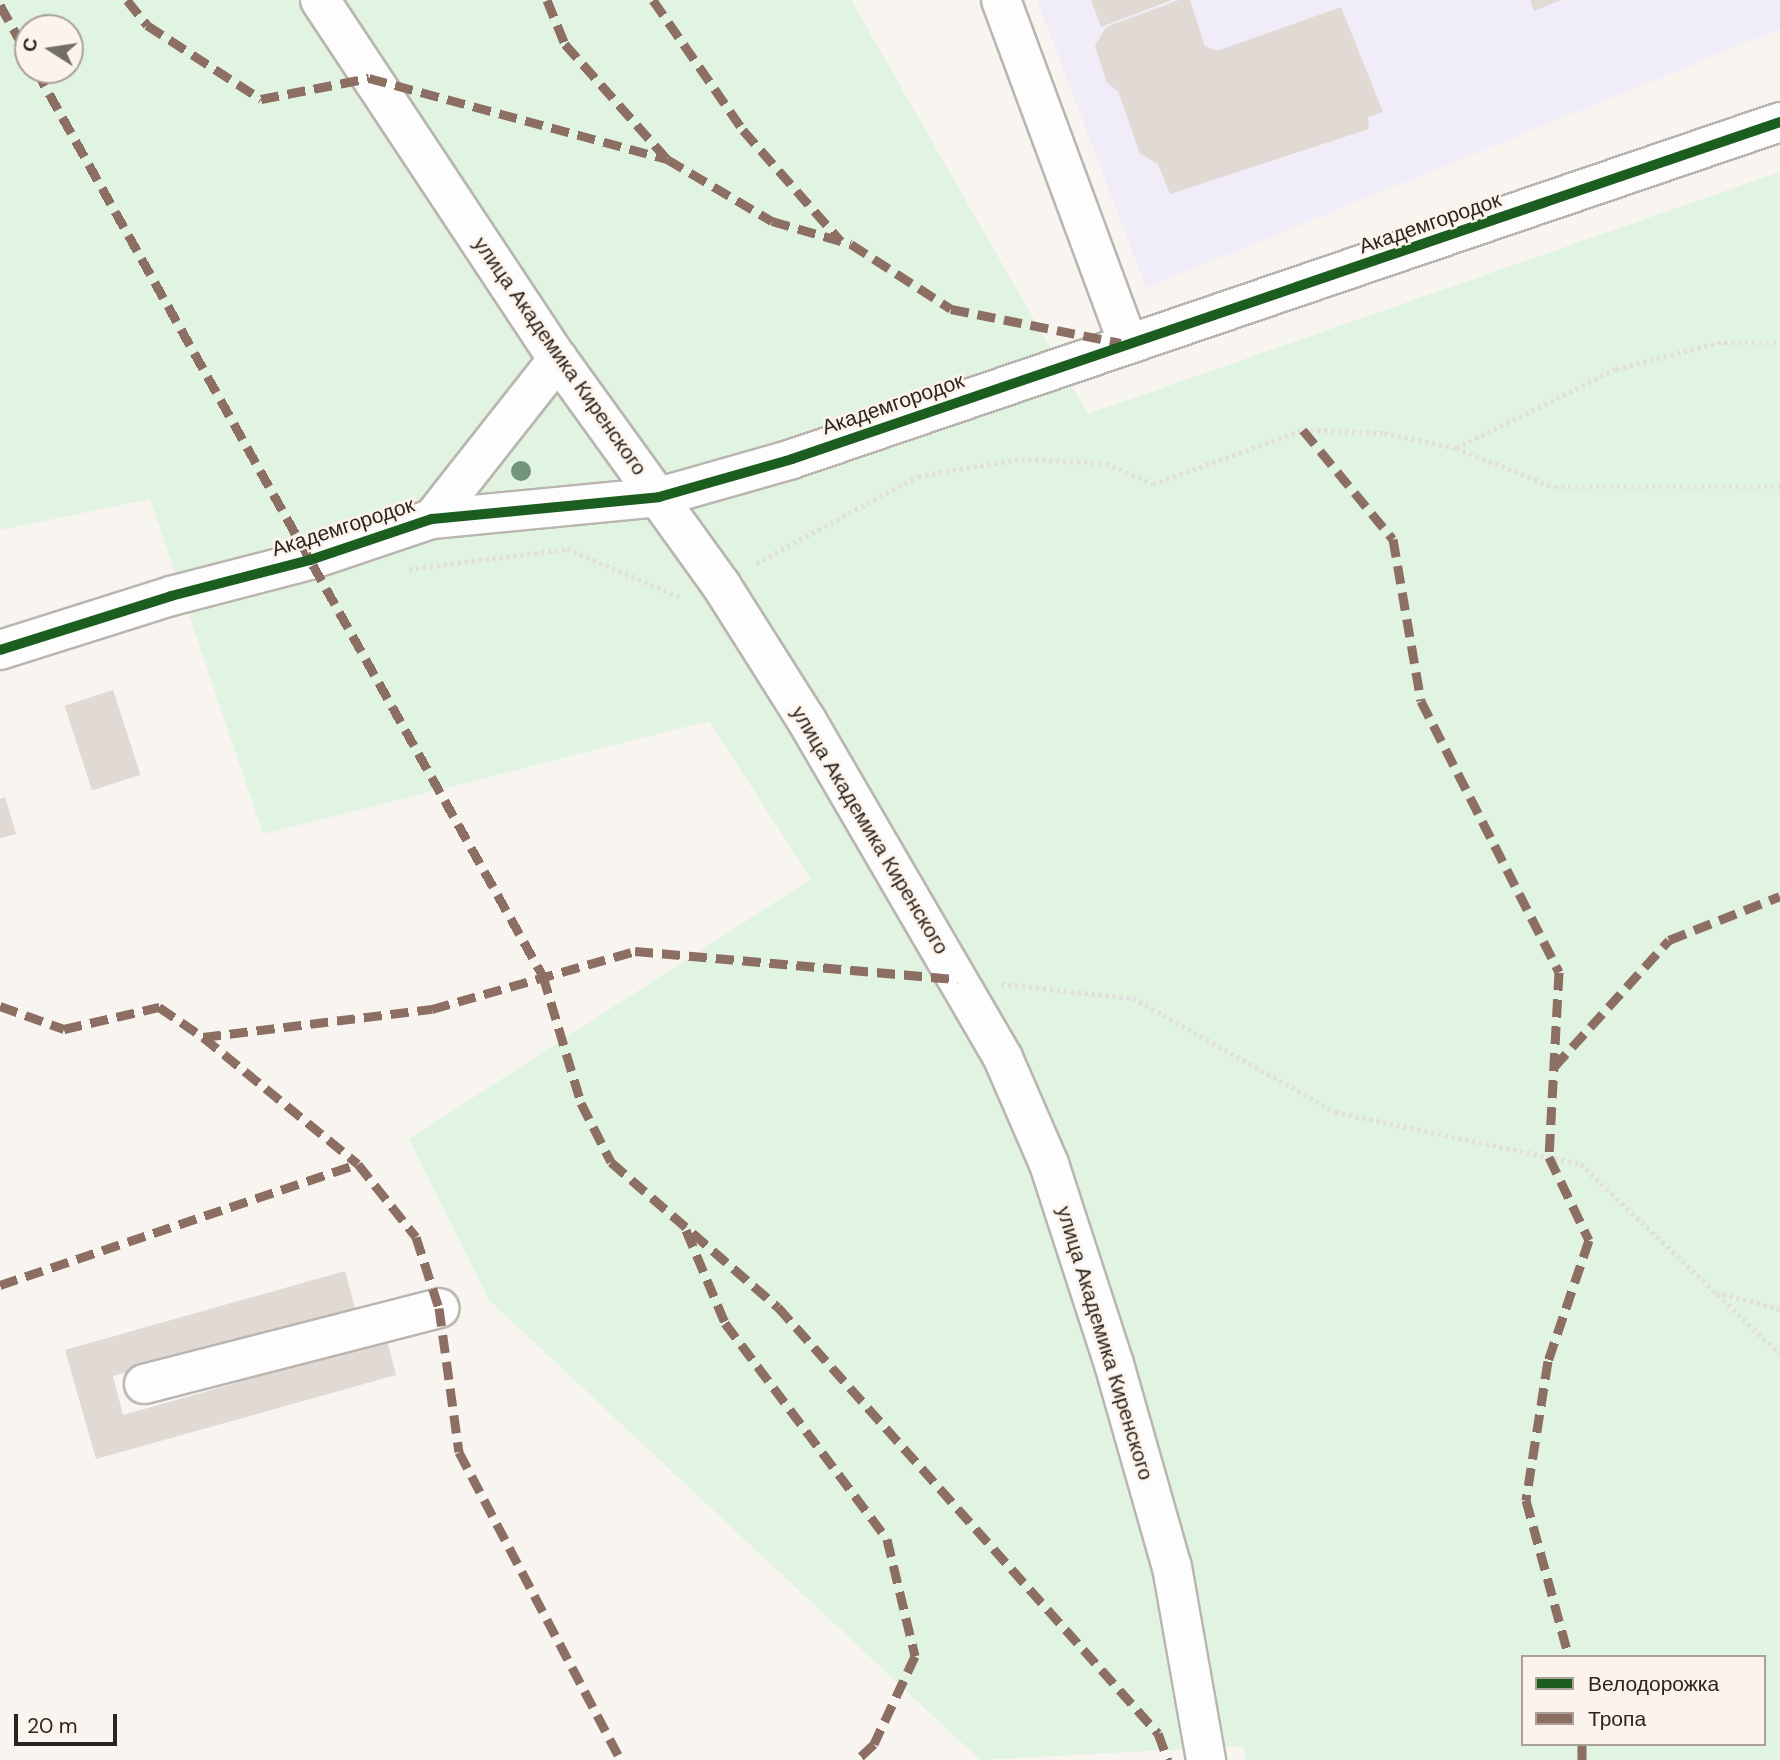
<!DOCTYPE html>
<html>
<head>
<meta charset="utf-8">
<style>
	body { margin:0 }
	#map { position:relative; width:1780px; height:1760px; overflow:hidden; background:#f8f4f0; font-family:"DM Sans",sans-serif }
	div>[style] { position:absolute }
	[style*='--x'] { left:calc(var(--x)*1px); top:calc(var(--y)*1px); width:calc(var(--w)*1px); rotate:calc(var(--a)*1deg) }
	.education>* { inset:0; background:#f1edf8 }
	.green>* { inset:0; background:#e1f3e1 }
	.building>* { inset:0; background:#e0d9d4; transform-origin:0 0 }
	.path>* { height:4.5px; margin-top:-2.25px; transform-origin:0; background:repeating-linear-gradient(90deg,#e1e0de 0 3.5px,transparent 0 7px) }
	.roads { filter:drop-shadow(2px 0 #bab5b0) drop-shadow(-2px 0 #bab5b0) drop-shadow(0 2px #bab5b0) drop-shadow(0 -2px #bab5b0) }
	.minor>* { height:38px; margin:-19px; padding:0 19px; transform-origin:19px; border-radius:19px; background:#fefdfd }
	.major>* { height:38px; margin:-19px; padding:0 19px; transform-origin:19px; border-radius:19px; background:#fefdfd }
	.quiet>* { height:9px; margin-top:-4.5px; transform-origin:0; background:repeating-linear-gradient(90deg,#8d6e63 0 18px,transparent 0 27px) }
	.cycleway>* { height:10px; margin:-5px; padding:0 5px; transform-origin:5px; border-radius:5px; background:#1b5e20 }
	.trees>* { width:20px; height:20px; margin:-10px; border-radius:50%; background:#72957c }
	span { translate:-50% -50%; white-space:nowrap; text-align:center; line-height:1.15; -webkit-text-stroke:5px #fcf4ec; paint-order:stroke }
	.street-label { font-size:21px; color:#2c241d }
	.legend { position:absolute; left:1521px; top:1655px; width:245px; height:91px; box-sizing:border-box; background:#fcf4ec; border:2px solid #a9a199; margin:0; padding:9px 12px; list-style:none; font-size:21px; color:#2c241d }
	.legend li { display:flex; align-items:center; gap:14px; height:35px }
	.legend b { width:35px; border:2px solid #a9a199 }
	.north { position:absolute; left:14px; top:14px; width:70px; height:70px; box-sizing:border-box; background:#fcf4ec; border:2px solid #a9a199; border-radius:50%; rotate:282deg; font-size:19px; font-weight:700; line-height:28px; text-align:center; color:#2c241d }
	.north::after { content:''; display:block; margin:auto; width:24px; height:32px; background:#736d67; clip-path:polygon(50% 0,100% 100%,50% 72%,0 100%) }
	.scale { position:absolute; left:14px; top:1714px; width:103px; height:32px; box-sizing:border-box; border:4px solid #2c241d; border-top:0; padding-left:9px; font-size:21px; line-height:24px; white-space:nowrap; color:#2c241d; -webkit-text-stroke:5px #fcf4ec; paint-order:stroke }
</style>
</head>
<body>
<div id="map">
	<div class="education">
		<i style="clip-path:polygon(1037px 0,1780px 0,1780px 29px,1146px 288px)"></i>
	</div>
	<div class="green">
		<i style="clip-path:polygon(evenodd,0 0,851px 0,1088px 414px,1780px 172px,1780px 1760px,1246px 1760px,1243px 1746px,980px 1760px,489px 1300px,409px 1139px,811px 879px,709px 721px,263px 834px,150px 499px,0 530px,0 0,28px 28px,70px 28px,70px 70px,28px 70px,28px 28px,0 0,1523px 1657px,1764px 1657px,1764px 1744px,1523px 1744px,1523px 1657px)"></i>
	</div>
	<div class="building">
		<i style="clip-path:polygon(1091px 0,1172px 0,1101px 27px)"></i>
		<i style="clip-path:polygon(1179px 0,1190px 0,1205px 46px,1217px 51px,1341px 7px,1383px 112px,1368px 117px,1369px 129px,1170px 194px,1158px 164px,1140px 154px,1118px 91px,1107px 83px,1095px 46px,1106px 27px)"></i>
		<i style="clip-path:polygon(1530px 0,1561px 0,1534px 11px)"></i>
		<i style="left:113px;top:690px;width:89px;height:51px;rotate:72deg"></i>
		<i style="clip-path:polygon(5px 797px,16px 834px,0 838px,0 799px)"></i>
		<i style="clip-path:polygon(345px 1271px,355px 1308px,113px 1376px,123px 1415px,387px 1340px,396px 1375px,96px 1459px,65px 1350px)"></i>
	</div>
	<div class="path">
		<i style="--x:1456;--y:448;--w:178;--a:-26.3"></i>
		<i style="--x:1616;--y:369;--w:104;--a:-14.4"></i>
		<i style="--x:1717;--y:343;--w:63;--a:0"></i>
		<i style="--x:756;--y:563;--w:184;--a:-28.2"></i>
		<i style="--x:918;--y:476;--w:104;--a:-9.4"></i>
		<i style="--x:1021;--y:459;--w:85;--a:2.7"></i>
		<i style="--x:1106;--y:463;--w:51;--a:24.1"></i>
		<i style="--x:1153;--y:484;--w:159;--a:-19.8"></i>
		<i style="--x:1303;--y:430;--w:81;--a:2.1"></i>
		<i style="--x:1384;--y:433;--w:74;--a:11.8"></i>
		<i style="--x:1456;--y:448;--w:105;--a:21.7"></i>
		<i style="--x:1554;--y:487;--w:226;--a:0"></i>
		<i style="--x:409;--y:569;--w:159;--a:-7.2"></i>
		<i style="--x:567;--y:549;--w:126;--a:22.9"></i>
		<i style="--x:1001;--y:984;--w:133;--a:6.1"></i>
		<i style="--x:1133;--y:998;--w:232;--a:29.4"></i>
		<i style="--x:1335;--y:1112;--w:251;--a:11.9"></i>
		<i style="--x:1581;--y:1164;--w:275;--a:43.7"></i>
		<i style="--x:1716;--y:1292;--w:66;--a:14.9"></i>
	</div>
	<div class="roads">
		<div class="minor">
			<i style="--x:1001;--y:0;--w:367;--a:69.7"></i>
			<i style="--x:432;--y:519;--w:204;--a:-51.8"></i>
			<i style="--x:0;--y:650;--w:179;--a:-17.5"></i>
			<i style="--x:171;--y:596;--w:144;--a:-14.5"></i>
			<i style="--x:310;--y:560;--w:129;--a:-18.6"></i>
			<i style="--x:432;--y:519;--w:228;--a:-5.5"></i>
			<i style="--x:659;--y:497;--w:138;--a:-15.9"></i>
			<i style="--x:792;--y:459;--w:1044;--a:-18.83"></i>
			<i style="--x:144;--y:1384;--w:305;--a:-14.4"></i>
		</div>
		<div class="major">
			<i style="--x:320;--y:0;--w:431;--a:56.5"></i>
			<i style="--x:558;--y:359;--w:279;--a:54.2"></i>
			<i style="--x:721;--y:585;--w:161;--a:57.7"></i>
			<i style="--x:807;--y:721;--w:390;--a:59.8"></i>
			<i style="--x:1003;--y:1058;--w:116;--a:66.5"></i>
			<i style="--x:1049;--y:1164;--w:210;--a:72"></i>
			<i style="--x:1114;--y:1364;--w:211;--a:74.1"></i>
			<i style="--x:1172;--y:1567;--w:196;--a:80"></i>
		</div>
	</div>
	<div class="quiet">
		<i style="--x:127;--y:0;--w:32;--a:51"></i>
		<i style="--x:147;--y:25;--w:136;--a:33"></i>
		<i style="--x:261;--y:99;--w:110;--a:-11"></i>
		<i style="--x:369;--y:78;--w:309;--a:15.2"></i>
		<i style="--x:547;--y:0;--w:48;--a:67.8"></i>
		<i style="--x:565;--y:44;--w:154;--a:48.4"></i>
		<i style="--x:667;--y:159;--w:122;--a:30.6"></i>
		<i style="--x:772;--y:221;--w:82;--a:16.2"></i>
		<i style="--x:851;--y:244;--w:119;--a:33"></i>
		<i style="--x:951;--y:309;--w:173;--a:11.3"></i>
		<i style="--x:653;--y:0;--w:158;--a:55.3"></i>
		<i style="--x:743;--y:130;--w:148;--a:48.6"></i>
		<i style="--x:0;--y:5;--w:57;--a:60.8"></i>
		<i style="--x:36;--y:70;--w:1038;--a:60.77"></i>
		<i style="--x:543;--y:976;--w:133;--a:73.3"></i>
		<i style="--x:581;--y:1103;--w:66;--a:63"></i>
		<i style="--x:611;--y:1162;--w:221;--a:41"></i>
		<i style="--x:778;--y:1307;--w:571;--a:48.27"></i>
		<i style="--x:1158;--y:1733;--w:29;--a:70"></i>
		<i style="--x:1303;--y:430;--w:141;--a:50.5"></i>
		<i style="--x:1393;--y:539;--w:164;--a:80.2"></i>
		<i style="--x:1421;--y:701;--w:304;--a:63"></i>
		<i style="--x:1559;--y:972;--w:185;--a:93.1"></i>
		<i style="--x:1549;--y:1157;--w:92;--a:64.3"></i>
		<i style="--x:1589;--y:1240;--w:128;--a:108.7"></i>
		<i style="--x:1548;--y:1361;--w:141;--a:99"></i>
		<i style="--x:1526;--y:1500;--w:163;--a:74.7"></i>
		<i style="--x:0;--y:1006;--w:68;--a:19.8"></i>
		<i style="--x:64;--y:1029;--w:98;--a:-13"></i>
		<i style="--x:159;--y:1007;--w:53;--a:34.3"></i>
		<i style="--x:203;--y:1037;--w:231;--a:-7"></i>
		<i style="--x:432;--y:1009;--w:211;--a:-15.9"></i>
		<i style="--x:635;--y:951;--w:324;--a:5"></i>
		<i style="--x:203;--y:1037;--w:200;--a:39.3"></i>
		<i style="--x:1554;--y:1067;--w:171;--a:-47.8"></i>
		<i style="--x:1669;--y:940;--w:119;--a:-21.6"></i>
		<i style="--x:686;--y:1230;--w:101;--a:67.2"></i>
		<i style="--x:725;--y:1323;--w:270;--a:53.1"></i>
		<i style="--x:887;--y:1539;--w:120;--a:76.5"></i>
		<i style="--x:915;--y:1656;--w:97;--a:115"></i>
		<i style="--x:874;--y:1744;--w:23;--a:137"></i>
		<i style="--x:0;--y:1285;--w:378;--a:-18.7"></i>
		<i style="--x:358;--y:1164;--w:93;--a:51.5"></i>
		<i style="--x:416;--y:1237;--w:75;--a:72.1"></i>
		<i style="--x:439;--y:1308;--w:145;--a:82.1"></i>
		<i style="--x:459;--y:1452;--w:348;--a:62.3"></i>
		<i style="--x:1582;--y:1744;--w:16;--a:90"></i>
	</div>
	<div class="cycleway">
		<i style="--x:0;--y:650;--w:179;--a:-17.5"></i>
		<i style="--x:171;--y:596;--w:144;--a:-14.5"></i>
		<i style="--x:310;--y:560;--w:129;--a:-18.6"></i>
		<i style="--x:432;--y:519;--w:228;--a:-5.5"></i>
		<i style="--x:659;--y:497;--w:138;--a:-15.9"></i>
		<i style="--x:792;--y:459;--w:1044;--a:-18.83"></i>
	</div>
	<div class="trees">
		<i style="left:521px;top:471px"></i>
	</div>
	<div class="street-label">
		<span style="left:1430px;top:223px;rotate:-19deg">Академгородок</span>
		<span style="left:560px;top:356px;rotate:55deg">улица Академика Киренского</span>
		<span style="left:893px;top:404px;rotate:-19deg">Академгородок</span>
		<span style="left:343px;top:527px;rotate:-18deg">Академгородок</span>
		<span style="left:870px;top:830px;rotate:59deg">улица Академика Киренского</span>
		<span style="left:1105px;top:1343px;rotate:73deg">улица Академика Киренского</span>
	</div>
	<ul class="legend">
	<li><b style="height:9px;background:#1b5e20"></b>Велодорожка</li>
	<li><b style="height:9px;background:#8d6e63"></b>Тропа</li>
	</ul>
	<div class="north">С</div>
	<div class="scale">20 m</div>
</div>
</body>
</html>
